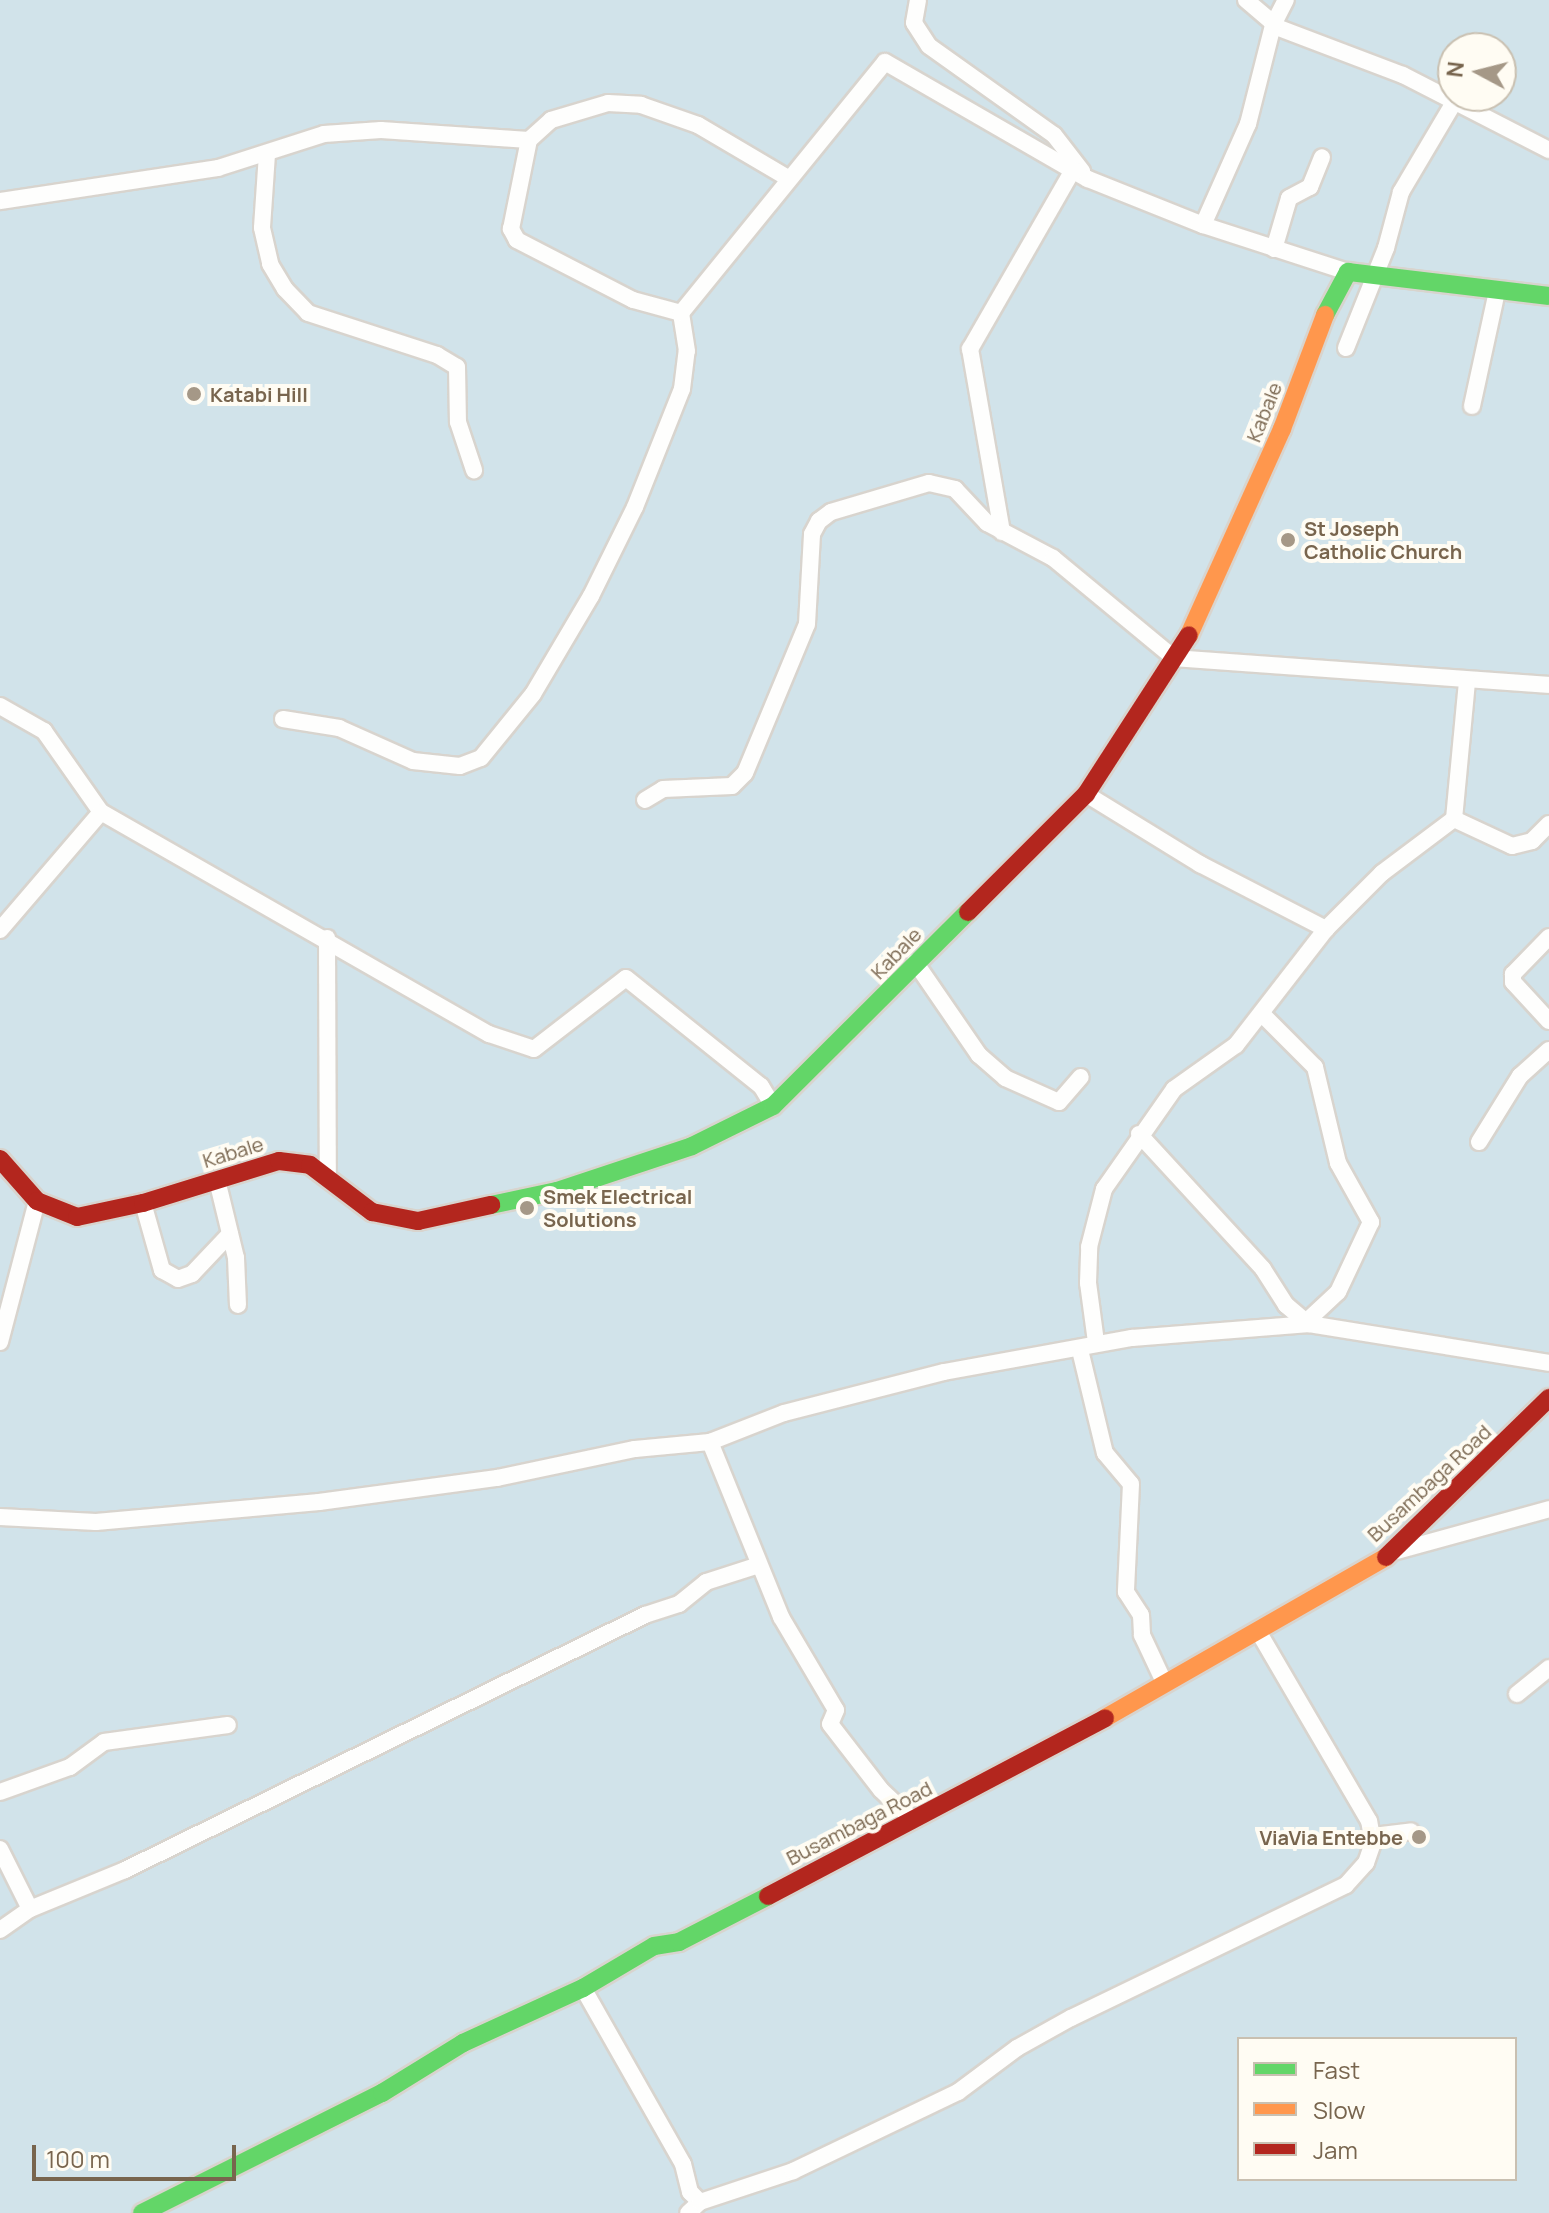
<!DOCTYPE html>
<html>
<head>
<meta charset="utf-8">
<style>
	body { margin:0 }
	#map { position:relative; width:1549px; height:2213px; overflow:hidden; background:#f8f7f0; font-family:Manrope,sans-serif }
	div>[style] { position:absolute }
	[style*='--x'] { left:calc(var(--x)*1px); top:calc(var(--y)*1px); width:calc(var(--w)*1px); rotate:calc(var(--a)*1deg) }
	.water>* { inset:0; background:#d1e3ea }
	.roads { filter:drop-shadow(2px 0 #d8d4ce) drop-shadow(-2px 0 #d8d4ce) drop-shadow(0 2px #d8d4ce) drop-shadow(0 -2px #d8d4ce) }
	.street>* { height:16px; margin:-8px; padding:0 8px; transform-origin:8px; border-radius:8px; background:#fefefd }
	.fast>* { height:18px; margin:-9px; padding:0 9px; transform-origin:9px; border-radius:9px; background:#63d668 }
	.slow>* { height:18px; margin:-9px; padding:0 9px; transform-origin:9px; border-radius:9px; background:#ff974d }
	.jam>* { height:18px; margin:-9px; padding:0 9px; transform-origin:9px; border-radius:9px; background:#b3261e }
	.dots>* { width:22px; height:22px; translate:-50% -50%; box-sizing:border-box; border:4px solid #fffcf3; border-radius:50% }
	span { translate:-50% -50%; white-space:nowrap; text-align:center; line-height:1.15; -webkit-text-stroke:8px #fffcf3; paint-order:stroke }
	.poi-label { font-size:20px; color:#78654e; font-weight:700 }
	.left { translate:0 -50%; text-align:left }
	.right { translate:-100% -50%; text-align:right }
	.street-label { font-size:20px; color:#78654e }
	.legend { position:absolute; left:1237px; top:2037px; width:280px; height:144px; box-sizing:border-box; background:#fffcf3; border:2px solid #c9c0b1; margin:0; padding:10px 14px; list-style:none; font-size:24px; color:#78654e }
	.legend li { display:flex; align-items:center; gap:16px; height:40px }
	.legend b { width:40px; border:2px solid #c9c0b1 }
	.north { position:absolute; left:1437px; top:32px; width:80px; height:80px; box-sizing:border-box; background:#fffcf3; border:2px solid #c9c0b1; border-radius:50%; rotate:277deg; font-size:22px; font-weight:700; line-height:32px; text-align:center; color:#78654e }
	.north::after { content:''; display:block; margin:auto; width:28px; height:36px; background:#a59887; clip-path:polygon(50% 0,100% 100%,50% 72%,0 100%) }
	.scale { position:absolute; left:32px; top:2145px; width:204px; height:36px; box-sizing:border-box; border:4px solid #78654e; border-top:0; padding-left:10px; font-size:24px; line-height:28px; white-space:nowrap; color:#78654e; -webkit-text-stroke:6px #fffcf3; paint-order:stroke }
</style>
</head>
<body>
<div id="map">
	<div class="water">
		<i style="clip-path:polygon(evenodd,0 0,1549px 0,1549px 2213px,0 2213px,0 0,1453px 48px,1501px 48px,1501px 96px,1453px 96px,1453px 48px,0 0,1239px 2039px,1515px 2039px,1515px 2179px,1239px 2179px,1239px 2039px)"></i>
	</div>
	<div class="roads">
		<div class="street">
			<i style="--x:918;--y:0;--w:23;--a:100"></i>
			<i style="--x:914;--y:23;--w:27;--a:57"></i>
			<i style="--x:929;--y:46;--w:153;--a:35.5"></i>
			<i style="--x:1054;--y:135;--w:46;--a:52.1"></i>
			<i style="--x:1246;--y:0;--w:43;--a:40.3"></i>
			<i style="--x:1279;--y:28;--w:133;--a:20.8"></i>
			<i style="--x:1403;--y:75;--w:164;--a:27.2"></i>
			<i style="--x:267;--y:154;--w:74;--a:93.9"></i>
			<i style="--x:262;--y:228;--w:37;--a:77"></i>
			<i style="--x:270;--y:264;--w:29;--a:59"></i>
			<i style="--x:285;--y:289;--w:33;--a:46"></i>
			<i style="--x:308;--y:313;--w:136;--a:18"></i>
			<i style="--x:437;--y:355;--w:23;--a:31"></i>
			<i style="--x:457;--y:367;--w:55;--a:89"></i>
			<i style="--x:458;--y:422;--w:51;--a:71.6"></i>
			<i style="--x:0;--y:201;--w:220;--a:-8.6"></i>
			<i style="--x:218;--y:168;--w:111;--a:-17.8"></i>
			<i style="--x:324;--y:134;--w:57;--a:-4"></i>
			<i style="--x:381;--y:130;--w:148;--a:3.9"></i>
			<i style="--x:1203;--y:225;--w:111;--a:-66"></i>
			<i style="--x:1248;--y:124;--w:102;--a:-75.8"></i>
			<i style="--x:1273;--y:25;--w:28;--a:-63"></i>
			<i style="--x:1274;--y:249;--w:53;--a:-73.6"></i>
			<i style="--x:1289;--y:198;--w:24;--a:-28"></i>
			<i style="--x:1310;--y:187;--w:32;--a:-68"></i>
			<i style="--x:681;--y:313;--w:50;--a:-164.8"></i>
			<i style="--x:633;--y:300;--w:131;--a:-152.7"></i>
			<i style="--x:517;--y:240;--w:13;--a:-119"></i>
			<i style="--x:511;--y:229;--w:91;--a:-78.6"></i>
			<i style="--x:529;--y:140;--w:30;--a:-42"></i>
			<i style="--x:551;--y:120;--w:59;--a:-16.6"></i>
			<i style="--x:608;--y:103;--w:33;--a:3"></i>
			<i style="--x:641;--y:105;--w:60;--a:19.3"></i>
			<i style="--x:698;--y:125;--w:104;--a:30.5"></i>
			<i style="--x:1346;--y:348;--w:108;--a:-68.2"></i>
			<i style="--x:1386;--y:248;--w:58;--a:-75"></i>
			<i style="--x:1401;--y:192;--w:102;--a:-59.4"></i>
			<i style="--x:1472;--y:406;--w:118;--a:-77.7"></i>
			<i style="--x:1002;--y:532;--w:186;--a:-99.9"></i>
			<i style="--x:970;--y:349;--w:207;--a:-60.1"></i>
			<i style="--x:0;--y:706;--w:51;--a:29.6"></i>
			<i style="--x:44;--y:731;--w:99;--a:54.9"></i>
			<i style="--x:101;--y:812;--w:447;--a:29.8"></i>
			<i style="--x:489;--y:1034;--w:47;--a:18.4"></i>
			<i style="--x:534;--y:1049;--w:116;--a:-37.7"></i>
			<i style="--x:626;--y:978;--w:173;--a:38.7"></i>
			<i style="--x:761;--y:1086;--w:23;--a:59"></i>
			<i style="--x:283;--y:719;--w:57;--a:9.1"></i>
			<i style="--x:339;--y:728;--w:81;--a:24"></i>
			<i style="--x:413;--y:761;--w:47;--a:6.1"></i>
			<i style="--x:460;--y:766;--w:22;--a:-21"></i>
			<i style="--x:481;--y:758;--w:82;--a:-50.9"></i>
			<i style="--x:533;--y:694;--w:114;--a:-59.4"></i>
			<i style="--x:591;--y:596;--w:99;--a:-63.7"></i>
			<i style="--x:635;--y:507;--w:127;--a:-68.3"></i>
			<i style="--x:682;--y:389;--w:38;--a:-83"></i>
			<i style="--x:687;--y:351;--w:38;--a:-99"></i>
			<i style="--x:681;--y:313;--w:323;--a:-50.9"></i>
			<i style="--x:885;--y:62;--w:234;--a:30"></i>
			<i style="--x:1088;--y:179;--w:124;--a:21.8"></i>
			<i style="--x:1203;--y:225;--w:152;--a:18"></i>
			<i style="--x:1086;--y:794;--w:134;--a:31.6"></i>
			<i style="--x:1200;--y:864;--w:142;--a:27.3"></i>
			<i style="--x:645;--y:800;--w:21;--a:-31"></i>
			<i style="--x:663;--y:789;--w:69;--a:-2.5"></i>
			<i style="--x:732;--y:786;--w:18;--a:-45"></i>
			<i style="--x:745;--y:773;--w:161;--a:-67.4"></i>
			<i style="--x:807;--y:624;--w:90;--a:-86.8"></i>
			<i style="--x:812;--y:534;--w:15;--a:-62"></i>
			<i style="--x:819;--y:521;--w:15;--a:-37"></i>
			<i style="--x:831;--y:512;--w:102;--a:-16.5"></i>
			<i style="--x:929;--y:483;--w:27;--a:13"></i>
			<i style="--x:955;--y:489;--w:47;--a:46.7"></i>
			<i style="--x:987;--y:523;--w:75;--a:27.9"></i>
			<i style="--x:1053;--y:558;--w:157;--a:39.6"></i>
			<i style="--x:1174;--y:658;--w:376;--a:4.1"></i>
			<i style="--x:1454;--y:819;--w:64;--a:25"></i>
			<i style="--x:1512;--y:846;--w:21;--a:-14"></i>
			<i style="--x:1532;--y:841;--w:24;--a:-45"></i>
			<i style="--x:0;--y:930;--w:155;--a:-49.4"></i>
			<i style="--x:1549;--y:937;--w:52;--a:134.2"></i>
			<i style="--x:1513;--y:974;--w:8;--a:90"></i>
			<i style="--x:1513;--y:982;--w:53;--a:47.3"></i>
			<i style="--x:327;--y:938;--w:239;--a:89.8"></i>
			<i style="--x:915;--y:962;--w:113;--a:55.5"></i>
			<i style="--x:979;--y:1055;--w:35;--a:41"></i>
			<i style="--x:1005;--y:1078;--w:59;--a:24"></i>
			<i style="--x:1059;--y:1102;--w:33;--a:-49"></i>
			<i style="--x:1262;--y:1014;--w:75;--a:45"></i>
			<i style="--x:1315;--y:1067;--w:99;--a:76.5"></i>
			<i style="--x:1338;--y:1163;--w:68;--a:60.8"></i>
			<i style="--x:1371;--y:1222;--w:77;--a:115.2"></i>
			<i style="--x:1338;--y:1292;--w:42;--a:136.9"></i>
			<i style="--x:1139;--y:1134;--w:183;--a:47.4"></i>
			<i style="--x:1263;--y:1269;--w:43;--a:57.4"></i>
			<i style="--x:1286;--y:1305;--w:30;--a:40"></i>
			<i style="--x:1479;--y:1142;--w:78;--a:-58.2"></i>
			<i style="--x:1520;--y:1076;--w:39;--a:-42"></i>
			<i style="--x:217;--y:1180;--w:80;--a:76.3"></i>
			<i style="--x:236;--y:1258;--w:47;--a:87.6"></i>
			<i style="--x:143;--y:1203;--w:70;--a:74.2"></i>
			<i style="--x:162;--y:1270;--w:18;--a:29"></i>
			<i style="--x:178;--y:1279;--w:15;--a:-20"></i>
			<i style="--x:192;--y:1274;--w:55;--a:-46.5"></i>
			<i style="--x:0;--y:1342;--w:146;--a:-75.3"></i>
			<i style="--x:1096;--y:1342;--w:60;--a:-97.7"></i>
			<i style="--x:1088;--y:1283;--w:36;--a:-88"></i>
			<i style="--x:1089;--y:1247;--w:60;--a:-75.5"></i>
			<i style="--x:1104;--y:1189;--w:122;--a:-55"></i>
			<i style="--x:1174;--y:1089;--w:76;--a:-35.4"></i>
			<i style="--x:1236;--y:1045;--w:147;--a:-52.2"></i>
			<i style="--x:1326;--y:929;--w:79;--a:-45"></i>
			<i style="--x:1382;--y:873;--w:90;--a:-36.9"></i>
			<i style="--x:1454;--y:819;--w:139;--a:-84.6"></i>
			<i style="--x:1080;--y:1350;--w:106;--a:76.4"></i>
			<i style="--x:1105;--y:1453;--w:40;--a:50"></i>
			<i style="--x:1131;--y:1484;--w:108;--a:92.7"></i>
			<i style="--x:1126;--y:1592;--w:27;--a:57"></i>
			<i style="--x:1141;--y:1615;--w:20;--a:87"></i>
			<i style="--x:1142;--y:1635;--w:54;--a:64.9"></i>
			<i style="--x:710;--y:1442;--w:189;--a:67.9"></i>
			<i style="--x:781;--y:1617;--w:108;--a:59.4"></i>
			<i style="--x:836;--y:1710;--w:15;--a:113"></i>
			<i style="--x:830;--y:1724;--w:83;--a:52.3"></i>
			<i style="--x:881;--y:1790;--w:44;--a:43.2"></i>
			<i style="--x:0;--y:1517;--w:96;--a:3"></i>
			<i style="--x:96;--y:1522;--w:224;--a:-5.1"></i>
			<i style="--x:319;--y:1502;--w:180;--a:-7.7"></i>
			<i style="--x:497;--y:1478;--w:141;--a:-11.9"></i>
			<i style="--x:635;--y:1449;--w:75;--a:-5.3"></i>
			<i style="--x:710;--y:1442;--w:79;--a:-21.4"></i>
			<i style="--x:784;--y:1413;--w:165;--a:-14.4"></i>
			<i style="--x:944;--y:1372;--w:191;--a:-10.3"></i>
			<i style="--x:1132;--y:1338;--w:178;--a:-4.5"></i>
			<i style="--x:1309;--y:1324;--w:243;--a:9.2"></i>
			<i style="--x:1397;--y:1551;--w:158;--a:-15.4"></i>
			<i style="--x:1517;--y:1694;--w:41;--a:-39.1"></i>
			<i style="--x:0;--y:1792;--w:74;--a:-19.7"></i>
			<i style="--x:70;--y:1767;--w:42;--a:-36.3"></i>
			<i style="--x:104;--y:1742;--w:125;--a:-7.8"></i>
			<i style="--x:1373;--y:1836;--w:38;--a:-7"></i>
			<i style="--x:0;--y:1849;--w:67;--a:63.4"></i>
			<i style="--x:0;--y:1930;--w:37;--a:-35"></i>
			<i style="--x:30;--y:1909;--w:103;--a:-22.3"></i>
			<i style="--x:125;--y:1870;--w:579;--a:-26.12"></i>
			<i style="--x:645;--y:1615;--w:36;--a:-18"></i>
			<i style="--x:679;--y:1604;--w:35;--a:-39"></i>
			<i style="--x:706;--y:1582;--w:56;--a:-17.8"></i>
			<i style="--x:583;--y:1988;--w:202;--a:60.4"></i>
			<i style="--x:683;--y:2164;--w:29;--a:76"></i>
			<i style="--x:690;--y:2192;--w:14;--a:45"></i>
			<i style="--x:700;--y:2202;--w:16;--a:137"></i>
			<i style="--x:700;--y:2202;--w:98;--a:-18.4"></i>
			<i style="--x:793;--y:2171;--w:183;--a:-25.6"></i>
			<i style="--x:958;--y:2092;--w:74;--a:-36.7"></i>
			<i style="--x:1017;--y:2048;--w:62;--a:-29.1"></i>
			<i style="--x:1071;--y:2018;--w:305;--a:-25.8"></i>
			<i style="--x:1346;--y:1885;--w:30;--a:-48"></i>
			<i style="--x:1366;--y:1863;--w:21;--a:-71"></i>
			<i style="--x:1373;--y:1843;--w:22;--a:-100"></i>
			<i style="--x:1369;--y:1821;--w:218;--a:-120.3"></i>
		</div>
		<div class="fast">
			<i style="--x:1325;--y:315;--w:49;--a:-61.9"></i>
			<i style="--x:1348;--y:272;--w:202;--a:6.8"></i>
			<i style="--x:491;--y:1205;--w:67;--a:-12"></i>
			<i style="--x:557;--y:1191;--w:142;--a:-18.4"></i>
			<i style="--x:692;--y:1146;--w:90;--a:-26.3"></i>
			<i style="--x:773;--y:1106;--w:275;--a:-44.9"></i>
			<i style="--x:142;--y:2213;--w:268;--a:-26.6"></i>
			<i style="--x:382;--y:2093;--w:95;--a:-31.7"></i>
			<i style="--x:463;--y:2043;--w:132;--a:-24.6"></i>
			<i style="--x:583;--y:1988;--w:82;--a:-30.6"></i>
			<i style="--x:654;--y:1946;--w:25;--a:-9"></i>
			<i style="--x:679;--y:1942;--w:100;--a:-27.3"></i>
		</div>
		<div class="slow">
			<i style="--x:1189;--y:635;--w:226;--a:-65.7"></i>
			<i style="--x:1282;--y:429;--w:122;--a:-69.3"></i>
			<i style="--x:1105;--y:1718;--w:324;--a:-29.8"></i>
		</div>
		<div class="jam">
			<i style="--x:968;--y:912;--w:167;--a:-45"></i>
			<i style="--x:1086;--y:794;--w:189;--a:-57.1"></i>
			<i style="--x:0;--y:1159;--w:56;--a:48.6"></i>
			<i style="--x:37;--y:1201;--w:43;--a:21.8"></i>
			<i style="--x:77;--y:1217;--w:67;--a:-12"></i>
			<i style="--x:143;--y:1203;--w:142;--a:-17.2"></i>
			<i style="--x:279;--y:1161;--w:31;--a:7"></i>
			<i style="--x:310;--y:1165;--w:78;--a:37.2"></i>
			<i style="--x:372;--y:1212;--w:47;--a:11.1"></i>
			<i style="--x:418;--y:1221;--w:75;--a:-12.4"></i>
			<i style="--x:1386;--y:1557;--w:228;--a:-44.3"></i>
			<i style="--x:768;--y:1896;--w:381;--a:-27.8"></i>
		</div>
	</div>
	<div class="dots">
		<i style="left:194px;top:394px;background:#a59887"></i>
		<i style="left:1288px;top:540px;background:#a59887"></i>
		<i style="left:527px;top:1208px;background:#a59887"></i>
		<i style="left:1419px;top:1837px;background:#a59887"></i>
	</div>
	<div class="poi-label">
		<span class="left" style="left:210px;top:394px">Katabi Hill</span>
		<span class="left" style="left:1304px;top:540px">St Joseph<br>Catholic Church</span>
		<span class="left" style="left:543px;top:1208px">Smek Electrical<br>Solutions</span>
		<span class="right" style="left:1403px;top:1837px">ViaVia Entebbe</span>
	</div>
	<div class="street-label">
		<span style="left:1264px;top:412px;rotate:-68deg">Kabale</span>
		<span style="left:896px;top:953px;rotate:-46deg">Kabale</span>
		<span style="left:233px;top:1152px;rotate:-17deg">Kabale</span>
		<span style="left:1429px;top:1483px;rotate:-43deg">Busambaga Road</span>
		<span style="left:859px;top:1823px;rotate:-27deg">Busambaga Road</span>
	</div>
	<ul class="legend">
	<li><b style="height:10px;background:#63d668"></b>Fast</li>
	<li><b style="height:10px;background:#ff974d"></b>Slow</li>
	<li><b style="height:10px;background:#b3261e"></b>Jam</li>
	</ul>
	<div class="north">N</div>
	<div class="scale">100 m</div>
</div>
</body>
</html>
